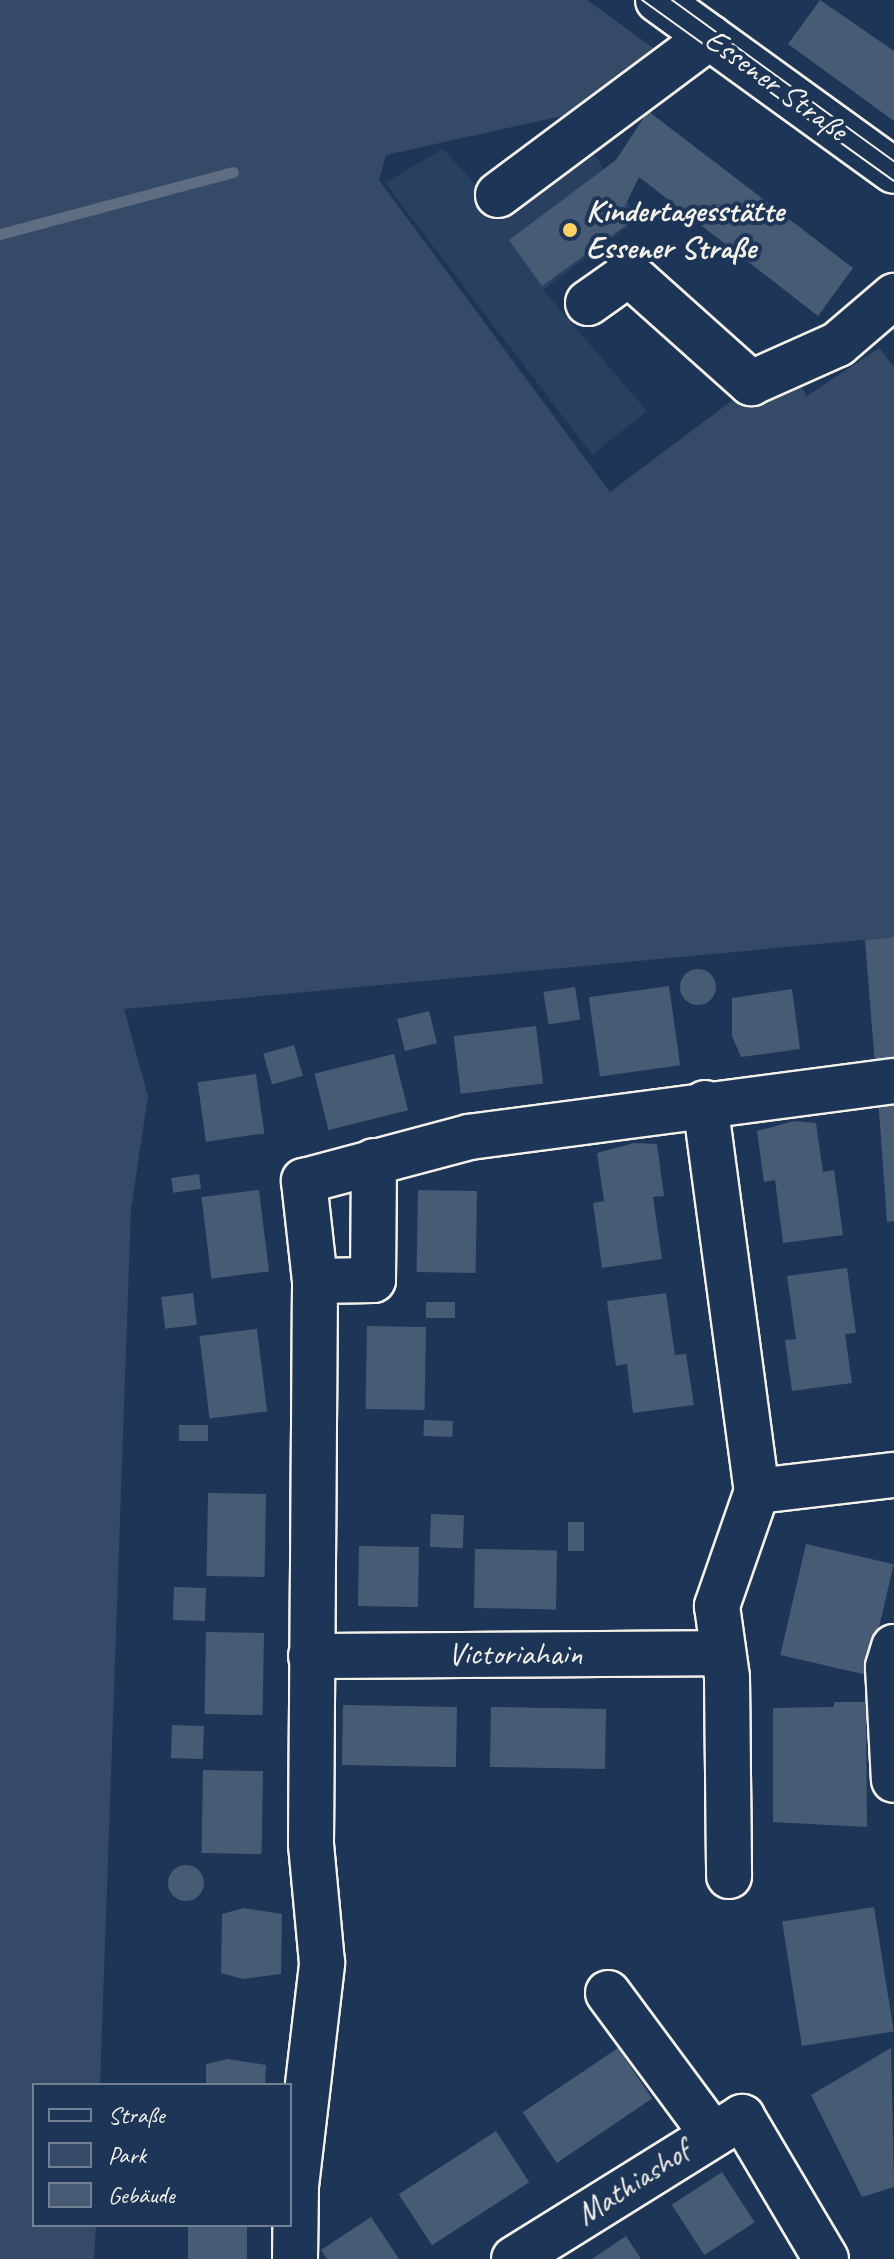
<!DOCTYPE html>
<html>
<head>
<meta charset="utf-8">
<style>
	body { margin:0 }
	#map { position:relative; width:894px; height:2259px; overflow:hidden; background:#1d3557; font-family:Caveat,sans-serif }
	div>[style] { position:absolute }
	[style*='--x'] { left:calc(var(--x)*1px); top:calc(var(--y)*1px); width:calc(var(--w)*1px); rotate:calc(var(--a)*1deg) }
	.built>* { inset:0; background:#2a4060 }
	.green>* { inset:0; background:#354a67 }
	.stream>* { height:11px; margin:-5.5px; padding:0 5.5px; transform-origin:5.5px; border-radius:5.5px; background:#5e6d82 }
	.building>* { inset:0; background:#485b74; transform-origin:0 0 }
	.round { border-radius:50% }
	.roads { filter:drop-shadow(2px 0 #f4f1e8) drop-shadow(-2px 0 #f4f1e8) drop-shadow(0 2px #f4f1e8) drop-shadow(0 -2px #f4f1e8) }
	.minor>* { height:44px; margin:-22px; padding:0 22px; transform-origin:22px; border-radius:22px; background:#1d3557 }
	.major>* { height:44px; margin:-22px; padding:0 22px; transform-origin:22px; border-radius:22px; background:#1d3557 }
	.tram>* { height:2px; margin:-1px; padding:0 1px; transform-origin:1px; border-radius:1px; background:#f4f1e8 }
	.dots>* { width:22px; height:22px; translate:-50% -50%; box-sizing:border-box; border:4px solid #1d3557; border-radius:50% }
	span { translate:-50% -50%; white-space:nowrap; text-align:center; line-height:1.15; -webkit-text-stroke:8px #1d3557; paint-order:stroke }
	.street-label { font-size:32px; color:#f4f1e8 }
	.poi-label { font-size:32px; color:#f4f1e8; font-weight:700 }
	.left { translate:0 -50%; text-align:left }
	.legend { position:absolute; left:32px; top:2083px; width:260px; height:144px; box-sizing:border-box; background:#1d3557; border:2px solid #738091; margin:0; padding:10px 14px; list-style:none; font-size:24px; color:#f4f1e8 }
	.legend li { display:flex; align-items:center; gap:16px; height:40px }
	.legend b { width:40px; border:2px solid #738091 }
</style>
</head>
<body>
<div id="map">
	<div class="built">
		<i style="clip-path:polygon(443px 149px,505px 217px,593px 153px,639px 218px,543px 290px,647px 411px,592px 455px,385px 183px)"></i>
	</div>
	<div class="green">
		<i style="clip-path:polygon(0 0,587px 0,674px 63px,598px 108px,386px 155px,379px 180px,610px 492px,785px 361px,807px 396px,879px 348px,894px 367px,894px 937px,124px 1009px,148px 1096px,131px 1209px,100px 2085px,34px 2085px,34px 2225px,96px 2225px,94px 2259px,0 2259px)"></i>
	</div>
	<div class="stream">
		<i style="--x:0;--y:234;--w:241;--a:-14.9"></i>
	</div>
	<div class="building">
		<i style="clip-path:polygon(820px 0,894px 51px,894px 121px,788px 44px)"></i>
		<i style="clip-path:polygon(648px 111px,853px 268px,818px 316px,639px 177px,624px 208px,632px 221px,542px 286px,509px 240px,616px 160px)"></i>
		<i style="clip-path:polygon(894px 937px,894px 1063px,875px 1065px,865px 940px)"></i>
		<i class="round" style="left:680px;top:969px;width:36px;height:36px"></i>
		<i style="left:669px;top:986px;width:80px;height:81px;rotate:82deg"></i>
		<i style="left:575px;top:987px;width:33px;height:32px;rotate:81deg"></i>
		<i style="clip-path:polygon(792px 989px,800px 1049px,741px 1057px,732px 1036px,732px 998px)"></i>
		<i style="left:429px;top:1011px;width:33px;height:33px;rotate:76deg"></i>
		<i style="left:536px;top:1026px;width:58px;height:83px;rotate:83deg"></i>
		<i style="left:294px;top:1045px;width:32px;height:32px;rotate:74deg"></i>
		<i style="left:394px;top:1054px;width:58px;height:82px;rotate:76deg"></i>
		<i style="left:256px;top:1074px;width:60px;height:59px;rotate:82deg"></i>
		<i style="clip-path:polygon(894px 1095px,894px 1221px,887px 1222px,878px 1096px)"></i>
		<i style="clip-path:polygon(794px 1121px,816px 1123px,823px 1172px,834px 1170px,843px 1235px,783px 1243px,775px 1180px,764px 1182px,757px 1131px)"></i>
		<i style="clip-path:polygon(634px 1143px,657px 1144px,664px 1196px,653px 1197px,662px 1259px,602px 1268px,593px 1203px,604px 1201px,597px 1153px)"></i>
		<i style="left:199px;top:1174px;width:15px;height:28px;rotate:82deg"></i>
		<i style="left:259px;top:1190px;width:82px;height:58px;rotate:83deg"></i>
		<i style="left:418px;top:1190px;width:59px;height:82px;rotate:1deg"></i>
		<i style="clip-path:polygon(847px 1268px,856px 1333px,845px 1334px,852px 1383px,792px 1391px,785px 1340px,796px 1339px,787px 1276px)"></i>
		<i style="left:193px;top:1293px;width:32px;height:32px;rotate:83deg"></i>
		<i style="clip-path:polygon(666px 1293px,675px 1355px,686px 1354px,694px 1405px,633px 1413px,627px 1364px,616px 1366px,607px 1301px)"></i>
		<i style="left:426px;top:1302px;width:29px;height:16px"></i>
		<i style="left:367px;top:1326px;width:59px;height:83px;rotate:1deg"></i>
		<i style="left:257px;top:1329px;width:83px;height:58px;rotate:83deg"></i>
		<i style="left:424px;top:1420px;width:29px;height:16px;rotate:2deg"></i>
		<i style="left:179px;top:1425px;width:29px;height:16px"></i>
		<i style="left:208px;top:1493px;width:58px;height:83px;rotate:1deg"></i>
		<i style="left:431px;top:1514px;width:33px;height:33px;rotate:2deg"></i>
		<i style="left:568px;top:1522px;width:16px;height:29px"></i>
		<i style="left:806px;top:1544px;width:90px;height:114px;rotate:13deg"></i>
		<i style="left:359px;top:1546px;width:60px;height:60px;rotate:1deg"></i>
		<i style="left:475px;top:1549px;width:82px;height:59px;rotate:1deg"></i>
		<i style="left:174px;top:1587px;width:32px;height:33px;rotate:2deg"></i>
		<i style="left:206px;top:1632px;width:58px;height:82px;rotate:1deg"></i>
		<i style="clip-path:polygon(834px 1702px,866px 1702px,867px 1827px,773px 1822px,773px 1708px,834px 1707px)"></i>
		<i style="left:343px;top:1705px;width:114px;height:60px;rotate:1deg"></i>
		<i style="left:491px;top:1707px;width:115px;height:60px;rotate:1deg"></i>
		<i style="left:172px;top:1725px;width:32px;height:33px;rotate:2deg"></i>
		<i style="left:203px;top:1770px;width:60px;height:83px;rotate:1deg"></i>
		<i class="round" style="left:168px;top:1865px;width:36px;height:36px"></i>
		<i style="left:874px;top:1907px;width:126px;height:93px;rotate:81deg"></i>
		<i style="clip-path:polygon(244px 1908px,282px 1914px,281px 1974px,243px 1979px,221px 1973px,222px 1914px)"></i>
		<i style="left:618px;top:2048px;width:61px;height:115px;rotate:56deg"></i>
		<i style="clip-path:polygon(891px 2048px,894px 2187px,862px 2197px,811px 2095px)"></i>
		<i style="clip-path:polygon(228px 2059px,266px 2065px,265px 2085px,206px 2085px,206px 2064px)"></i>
		<i style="left:496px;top:2131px;width:61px;height:116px;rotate:57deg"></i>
		<i style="left:722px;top:2172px;width:60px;height:60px;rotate:57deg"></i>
		<i style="clip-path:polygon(371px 2217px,399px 2259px,327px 2259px,321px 2250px)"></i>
		<i style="left:188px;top:2225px;width:59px;height:34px"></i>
		<i style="clip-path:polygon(626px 2236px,641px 2259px,592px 2259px)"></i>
	</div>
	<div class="roads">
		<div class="minor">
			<i style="--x:498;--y:195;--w:264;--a:-36.7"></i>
			<i style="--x:588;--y:303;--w:50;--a:-35.3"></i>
			<i style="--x:629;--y:274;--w:164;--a:41.8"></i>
			<i style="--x:751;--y:383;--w:95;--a:-24.1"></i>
			<i style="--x:838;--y:344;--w:74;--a:-40.6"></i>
			<i style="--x:705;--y:1103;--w:391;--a:82.4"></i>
			<i style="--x:757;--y:1491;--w:122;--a:109.2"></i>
			<i style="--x:717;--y:1606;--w:72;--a:82"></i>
			<i style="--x:727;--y:1677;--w:199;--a:89.4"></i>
			<i style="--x:315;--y:1281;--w:58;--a:-1"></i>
			<i style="--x:373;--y:1280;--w:119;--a:-89.5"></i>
			<i style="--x:757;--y:1491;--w:138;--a:-6.7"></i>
			<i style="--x:894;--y:1647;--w:21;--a:107"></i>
			<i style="--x:888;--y:1667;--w:113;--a:87"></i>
			<i style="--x:311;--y:1656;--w:408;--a:-0.4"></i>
			<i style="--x:608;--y:1993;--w:173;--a:53.5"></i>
			<i style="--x:295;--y:2259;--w:73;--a:-89.2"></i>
			<i style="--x:296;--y:2186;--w:225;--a:-83.3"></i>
			<i style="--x:322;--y:1963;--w:120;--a:-95.3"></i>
			<i style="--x:311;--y:1844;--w:563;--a:-89.59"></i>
			<i style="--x:315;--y:1281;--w:101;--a:-96.3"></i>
			<i style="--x:304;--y:1181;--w:171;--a:-14.9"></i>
			<i style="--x:469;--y:1137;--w:429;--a:-7.5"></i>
			<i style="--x:514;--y:2259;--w:269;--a:-31.9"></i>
			<i style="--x:742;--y:2117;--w:165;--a:59.4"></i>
		</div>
		<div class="major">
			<i style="--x:658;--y:0;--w:291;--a:35.9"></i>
		</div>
	</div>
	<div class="tram">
		<i style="--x:642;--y:0;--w:310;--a:35.7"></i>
		<i style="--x:672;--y:0;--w:274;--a:36"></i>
	</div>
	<div class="dots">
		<i style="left:570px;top:230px;background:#ffd166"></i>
	</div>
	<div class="street-label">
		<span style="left:776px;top:85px;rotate:36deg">Essener Straße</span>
		<span style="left:515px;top:1654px">Victoriahain</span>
		<span style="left:633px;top:2183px;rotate:-33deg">Mathiashof</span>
	</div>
	<div class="poi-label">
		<span class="left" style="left:586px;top:230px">Kindertagesstätte<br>Essener Straße</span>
	</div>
	<ul class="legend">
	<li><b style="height:10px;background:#1d3557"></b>Straße</li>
	<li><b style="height:22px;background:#354a67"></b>Park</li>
	<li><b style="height:22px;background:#485b74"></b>Gebäude</li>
	</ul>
</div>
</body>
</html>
